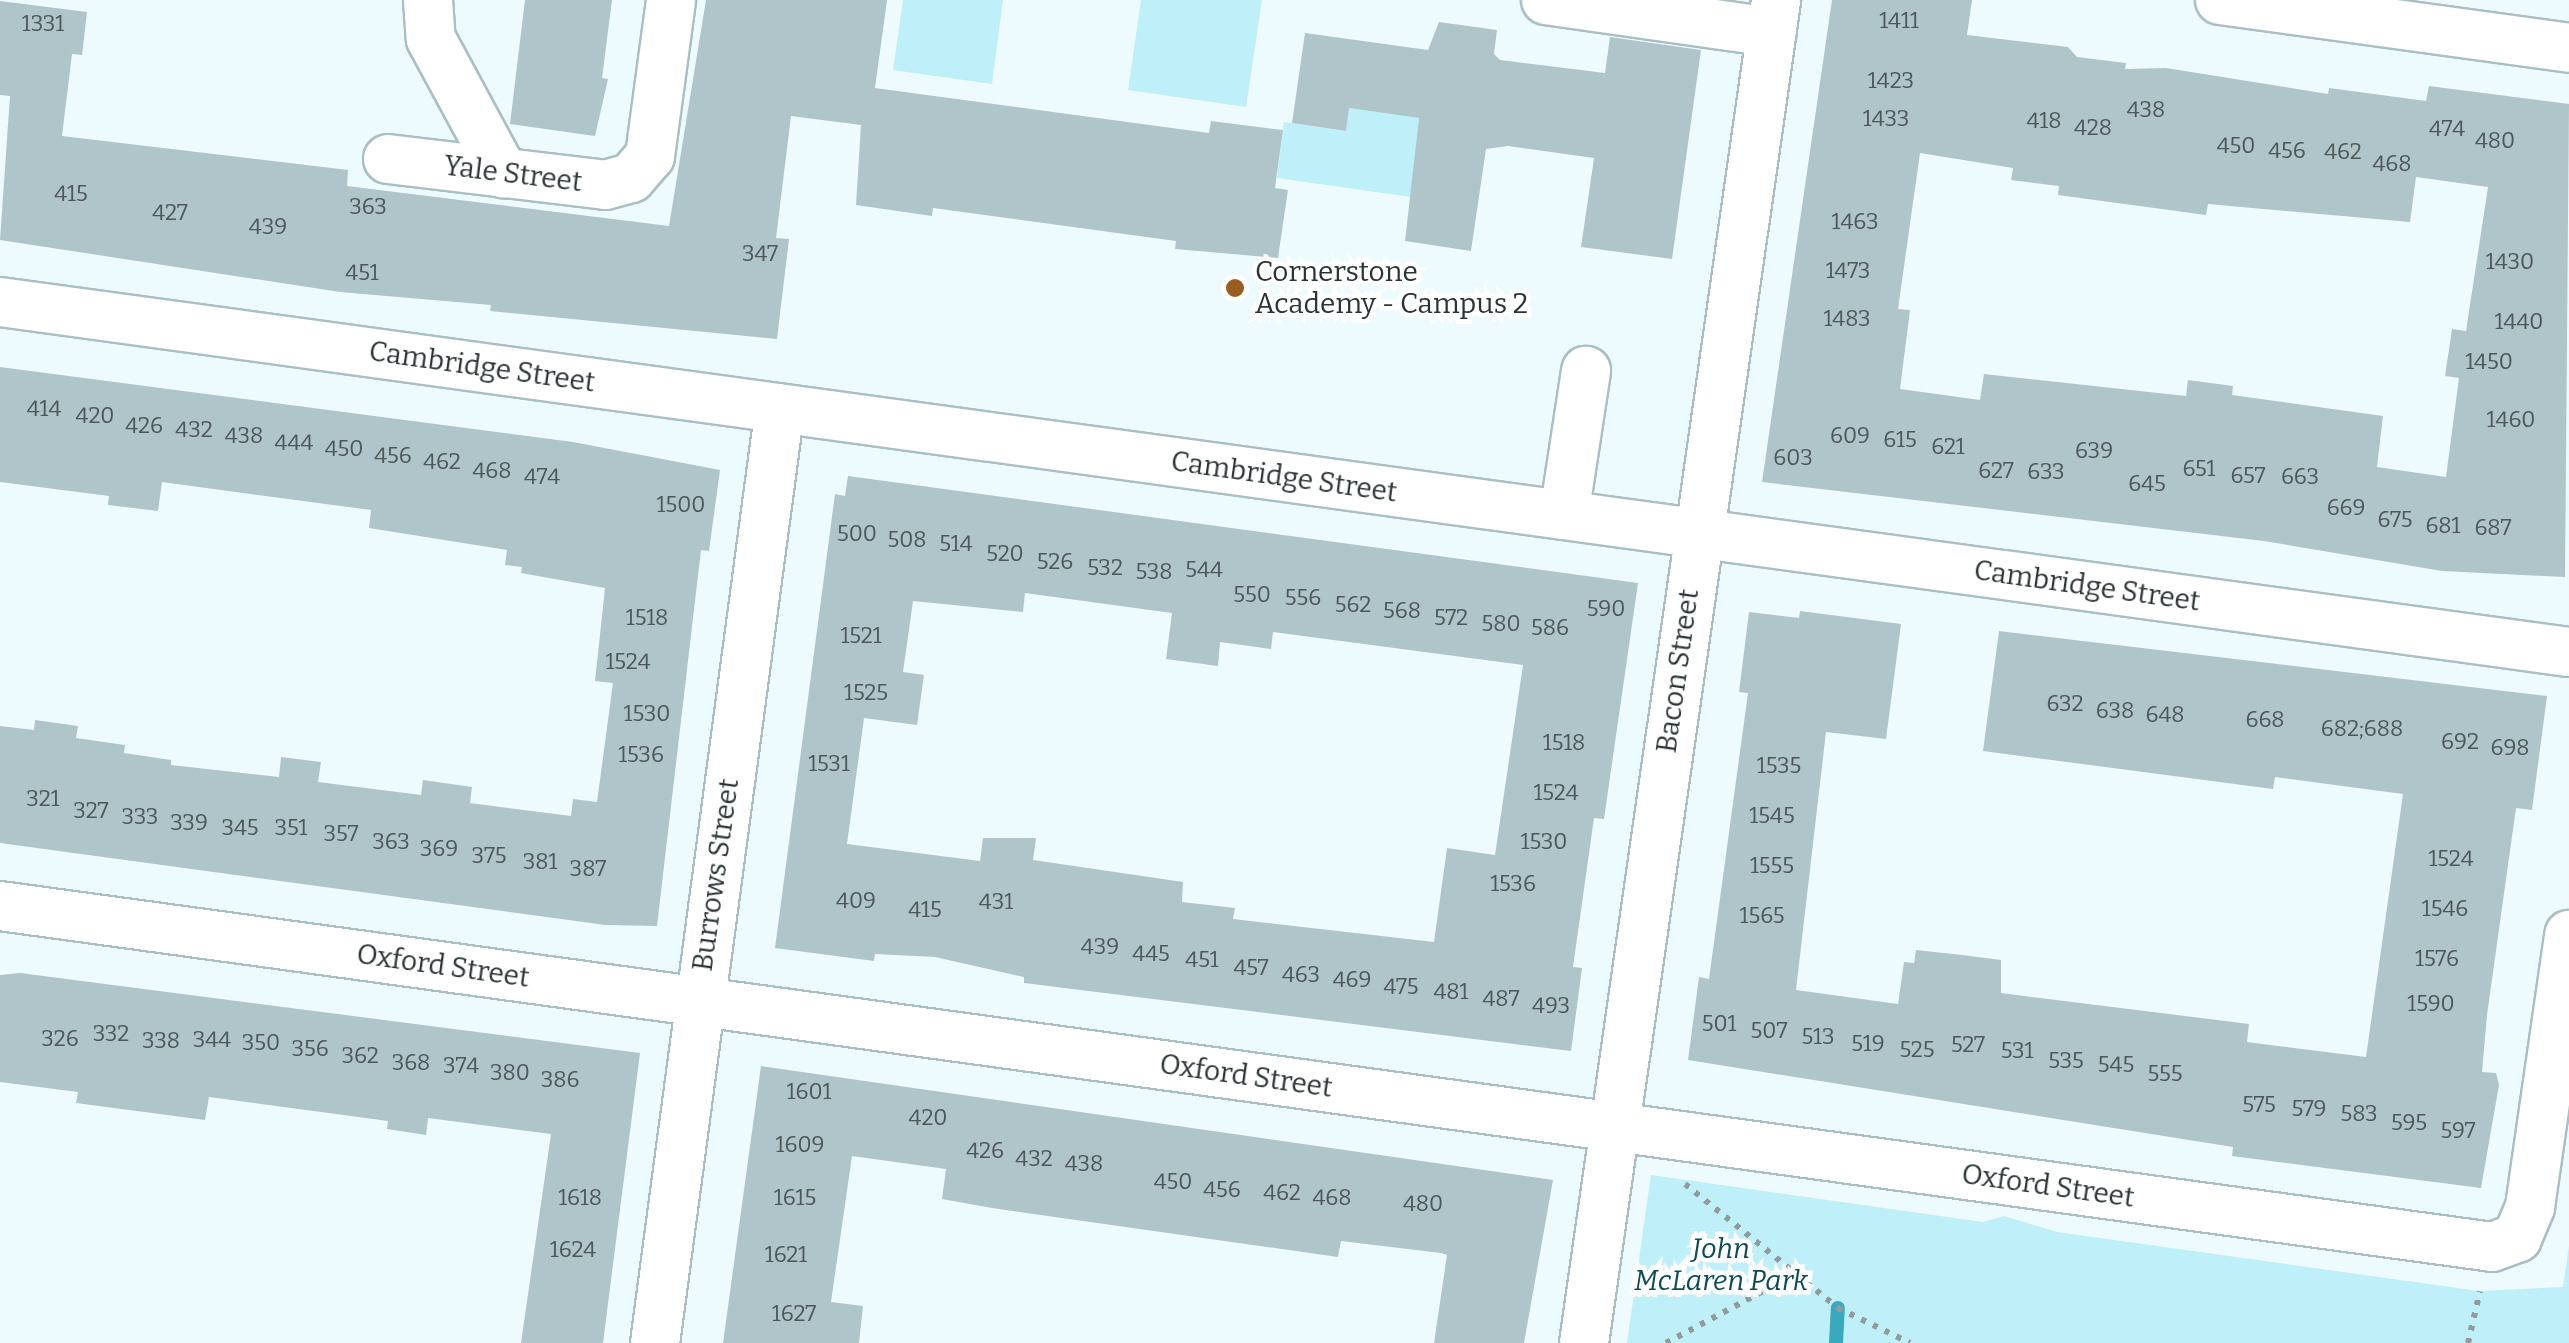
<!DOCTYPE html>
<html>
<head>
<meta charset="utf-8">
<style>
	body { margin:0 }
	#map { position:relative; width:2569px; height:1343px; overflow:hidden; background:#eefbfe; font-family:Bitter,serif }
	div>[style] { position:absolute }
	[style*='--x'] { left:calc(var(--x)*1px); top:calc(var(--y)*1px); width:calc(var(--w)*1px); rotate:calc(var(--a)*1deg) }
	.green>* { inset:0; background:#bfeff9 }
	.stream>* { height:14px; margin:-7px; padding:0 7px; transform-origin:7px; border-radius:7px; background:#39a9bd }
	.building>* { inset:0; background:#afc5ca }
	.path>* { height:6px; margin-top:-3px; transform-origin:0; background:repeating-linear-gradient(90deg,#909b9d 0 5px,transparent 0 13px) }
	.roads { filter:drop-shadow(2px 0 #a9bfc3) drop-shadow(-2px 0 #a9bfc3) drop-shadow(0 2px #a9bfc3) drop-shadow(0 -2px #a9bfc3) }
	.minor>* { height:48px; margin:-24px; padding:0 24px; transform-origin:24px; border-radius:24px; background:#fff }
	.dots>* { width:28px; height:28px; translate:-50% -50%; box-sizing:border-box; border:5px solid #fff; border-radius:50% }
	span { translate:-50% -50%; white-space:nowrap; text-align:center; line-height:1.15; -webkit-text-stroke:9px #fff; paint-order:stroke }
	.number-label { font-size:22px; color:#4c585a }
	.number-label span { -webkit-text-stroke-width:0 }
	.street-label { font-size:28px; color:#2b3435 }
	.poi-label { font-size:28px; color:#2b3435 }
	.left { translate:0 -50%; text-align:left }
	.park-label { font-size:28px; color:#0a4c57; font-style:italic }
</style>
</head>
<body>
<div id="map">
	<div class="green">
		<i style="clip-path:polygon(903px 0,1003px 0,992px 84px,893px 70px)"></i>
		<i style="clip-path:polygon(1141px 0,1262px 0,1246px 107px,1128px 90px)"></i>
		<i style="clip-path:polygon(1349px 108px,1419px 118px,1411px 197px,1277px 178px,1284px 122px,1345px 131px)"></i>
		<i style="clip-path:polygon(1651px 1175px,1983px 1222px,2004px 1216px,2057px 1232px,2479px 1291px,2563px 1287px,2569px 1246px,2569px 1343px,1627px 1343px)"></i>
	</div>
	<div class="stream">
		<i style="--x:1836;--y:1343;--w:35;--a:-87"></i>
	</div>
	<div class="building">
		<i style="clip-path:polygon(525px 0,612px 0,602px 78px,608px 79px,595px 136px,510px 124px)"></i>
		<i style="clip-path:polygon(706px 0,887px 0,875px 88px,1209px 133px,1211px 121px,1283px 130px,1275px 188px,1288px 190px,1278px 258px,1175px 249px,1176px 241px,933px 208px,932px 216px,856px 205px,861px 125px,791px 116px,776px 238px,789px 239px,777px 339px,490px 311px,491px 305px,340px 292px,0 240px,10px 96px,0 95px,0 1px,87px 12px,82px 55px,72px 54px,62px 136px,348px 170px,347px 186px,669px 226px)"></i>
		<i style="clip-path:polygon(evenodd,1832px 0,1972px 0,1967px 35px,2068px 47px,2077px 57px,2126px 63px,2125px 69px,2166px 68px,2328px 94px,2329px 88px,2426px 101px,2429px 86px,2569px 104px,2565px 577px,2442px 571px,2264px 541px,1762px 482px,1832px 0,1920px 153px,2013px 168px,2011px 180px,2059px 186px,2058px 195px,2206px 215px,2208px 204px,2410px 222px,2416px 177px,2488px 187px,2466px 331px,2452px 329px,2445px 376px,2459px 378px,2446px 477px,2377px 467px,2383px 416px,2232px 395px,2233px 386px,2188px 380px,2186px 396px,1984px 374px,1980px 400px,1900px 389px,1910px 310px,1898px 309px,1920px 153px)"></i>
		<i style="clip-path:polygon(1439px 22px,1497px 30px,1494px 54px,1500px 60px,1605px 73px,1610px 37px,1701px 50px,1672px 259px,1581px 247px,1594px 158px,1508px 146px,1486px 149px,1471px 251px,1405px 241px,1419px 118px,1349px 108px,1346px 131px,1292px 123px,1305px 33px,1428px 50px)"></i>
		<i style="clip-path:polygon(0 367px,573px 442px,720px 470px,709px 551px,701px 550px,657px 926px,605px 925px,0 843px,0 726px,34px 730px,35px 720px,78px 726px,76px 738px,125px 745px,124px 753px,171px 760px,171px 765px,279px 777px,281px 757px,321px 762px,318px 782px,421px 795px,423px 780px,472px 787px,470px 803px,571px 816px,573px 799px,597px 802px,613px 683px,595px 681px,605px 588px,521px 573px,522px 567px,505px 565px,507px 550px,369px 528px,371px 510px,273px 497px,162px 482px,158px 511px,108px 505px,109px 496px,0 482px)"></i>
		<i style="clip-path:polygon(evenodd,848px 476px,1638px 583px,1604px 819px,1594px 818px,1573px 967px,1582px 968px,1571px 1051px,1024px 983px,1024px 977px,935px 957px,875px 954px,874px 961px,775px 948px,835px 494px,845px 496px,848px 476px,1025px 593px,1172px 613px,1166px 659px,1218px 666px,1220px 642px,1271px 649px,1273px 632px,1523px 665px,1495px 855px,1447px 848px,1434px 942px,1233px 919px,1235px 908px,1182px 902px,1183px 882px,1033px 860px,1036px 838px,983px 838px,980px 861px,847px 844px,864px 718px,917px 725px,924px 675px,903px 672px,913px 601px,1023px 612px,1025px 593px)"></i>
		<i style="clip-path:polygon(1800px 611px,1901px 624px,1886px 739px,1826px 732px,1796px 990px,1898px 1004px,1904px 962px,1914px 963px,1916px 950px,1962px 955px,2001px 960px,2001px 993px,2249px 1024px,2247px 1042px,2366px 1057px,2403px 794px,2275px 777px,2273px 789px,1983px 751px,1999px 631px,2547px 696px,2532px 810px,2516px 808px,2487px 1015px,2482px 1072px,2496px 1073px,2499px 1085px,2481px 1188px,2232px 1156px,2233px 1147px,1688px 1060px,1699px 977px,1709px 979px,1748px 693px,1739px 692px,1749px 612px,1799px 618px)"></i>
		<i style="clip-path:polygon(20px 973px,640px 1053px,603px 1343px,521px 1343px,551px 1134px,428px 1118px,426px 1135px,387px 1129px,388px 1121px,209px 1097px,205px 1120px,76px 1103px,78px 1092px,0 1082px,0 975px)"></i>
		<i style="clip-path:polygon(761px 1066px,1553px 1180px,1524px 1343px,1434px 1343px,1447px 1255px,1441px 1253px,1341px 1241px,1338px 1257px,992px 1208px,942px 1199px,946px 1169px,852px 1156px,831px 1302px,863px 1306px,859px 1343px,723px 1343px)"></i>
	</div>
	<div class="path">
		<i style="--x:1685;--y:1184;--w:197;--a:39"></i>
		<i style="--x:1838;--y:1308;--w:80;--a:25.9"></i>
		<i style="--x:1666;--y:1343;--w:149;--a:-28.1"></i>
		<i style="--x:2468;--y:1343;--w:53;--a:-77"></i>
	</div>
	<div class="roads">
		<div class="minor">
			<i style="--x:428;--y:0;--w:39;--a:86"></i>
			<i style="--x:431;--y:39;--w:153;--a:61.6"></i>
			<i style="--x:1546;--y:0;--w:228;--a:8.1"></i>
			<i style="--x:2220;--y:0;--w:352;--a:7.8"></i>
			<i style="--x:388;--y:159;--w:219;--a:6.8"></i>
			<i style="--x:605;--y:185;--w:27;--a:-15"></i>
			<i style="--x:631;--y:178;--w:29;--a:-49"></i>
			<i style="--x:650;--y:156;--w:157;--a:-82.3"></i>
			<i style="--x:0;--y:302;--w:2593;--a:7.76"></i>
			<i style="--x:1564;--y:515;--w:146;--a:-81.3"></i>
			<i style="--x:0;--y:906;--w:2515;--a:7.79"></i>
			<i style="--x:2492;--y:1247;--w:27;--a:-20"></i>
			<i style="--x:2517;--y:1238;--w:34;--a:-67"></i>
			<i style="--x:2530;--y:1207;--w:275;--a:-81.8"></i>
			<i style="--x:655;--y:1343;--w:943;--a:-82.39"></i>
			<i style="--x:1584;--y:1343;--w:1357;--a:-81.86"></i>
		</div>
	</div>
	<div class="dots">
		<i style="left:1235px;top:288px;background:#9a5d20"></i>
	</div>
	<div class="number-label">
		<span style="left:1899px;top:21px">1411</span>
		<span style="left:43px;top:24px">1331</span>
		<span style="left:1891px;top:81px">1423</span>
		<span style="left:2146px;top:110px">438</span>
		<span style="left:1886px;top:119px">1433</span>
		<span style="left:2044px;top:121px">418</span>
		<span style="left:2093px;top:128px">428</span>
		<span style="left:2447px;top:129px">474</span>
		<span style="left:2495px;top:141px">480</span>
		<span style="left:2236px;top:146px">450</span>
		<span style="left:2287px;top:151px">456</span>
		<span style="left:2343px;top:152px">462</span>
		<span style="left:2392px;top:164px">468</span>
		<span style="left:71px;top:194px">415</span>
		<span style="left:368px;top:207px">363</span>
		<span style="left:170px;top:213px">427</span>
		<span style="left:1855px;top:222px">1463</span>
		<span style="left:268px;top:227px">439</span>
		<span style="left:760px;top:254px">347</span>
		<span style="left:2510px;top:262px">1430</span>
		<span style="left:1848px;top:271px">1473</span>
		<span style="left:362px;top:273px">451</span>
		<span style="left:1847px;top:319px">1483</span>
		<span style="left:2519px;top:322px">1440</span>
		<span style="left:2489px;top:362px">1450</span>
		<span style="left:44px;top:409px">414</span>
		<span style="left:95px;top:416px">420</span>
		<span style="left:2511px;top:420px">1460</span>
		<span style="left:144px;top:426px">426</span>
		<span style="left:194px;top:430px">432</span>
		<span style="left:244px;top:436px">438</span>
		<span style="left:1850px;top:436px">609</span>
		<span style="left:1900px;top:440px">615</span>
		<span style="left:294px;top:443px">444</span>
		<span style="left:1948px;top:447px">621</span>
		<span style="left:344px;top:449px">450</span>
		<span style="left:2094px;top:451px">639</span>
		<span style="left:393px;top:456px">456</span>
		<span style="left:1793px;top:458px">603</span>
		<span style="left:442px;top:462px">462</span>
		<span style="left:2199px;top:469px">651</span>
		<span style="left:492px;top:471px">468</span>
		<span style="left:1996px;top:471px">627</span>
		<span style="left:2046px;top:472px">633</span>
		<span style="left:2248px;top:476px">657</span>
		<span style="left:542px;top:477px">474</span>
		<span style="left:2300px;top:477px">663</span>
		<span style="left:2147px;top:484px">645</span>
		<span style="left:681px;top:505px">1500</span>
		<span style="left:2346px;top:508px">669</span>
		<span style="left:2395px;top:520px">675</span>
		<span style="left:2443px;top:526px">681</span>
		<span style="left:2493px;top:528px">687</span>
		<span style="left:857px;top:534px">500</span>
		<span style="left:907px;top:540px">508</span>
		<span style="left:956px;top:544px">514</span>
		<span style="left:1005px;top:554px">520</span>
		<span style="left:1055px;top:562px">526</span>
		<span style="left:1105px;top:568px">532</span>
		<span style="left:1204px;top:570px">544</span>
		<span style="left:1154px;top:572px">538</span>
		<span style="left:1252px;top:595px">550</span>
		<span style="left:1303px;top:598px">556</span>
		<span style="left:1353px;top:605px">562</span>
		<span style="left:1606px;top:609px">590</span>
		<span style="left:1402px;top:611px">568</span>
		<span style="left:647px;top:618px">1518</span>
		<span style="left:1451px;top:618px">572</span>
		<span style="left:1501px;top:624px">580</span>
		<span style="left:1550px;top:628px">586</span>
		<span style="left:861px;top:636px">1521</span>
		<span style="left:628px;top:662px">1524</span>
		<span style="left:866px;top:693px">1525</span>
		<span style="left:2065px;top:704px">632</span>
		<span style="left:2115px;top:711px">638</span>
		<span style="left:647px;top:714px">1530</span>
		<span style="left:2165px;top:715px">648</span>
		<span style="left:2265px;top:720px">668</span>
		<span style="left:2362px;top:729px">682;688</span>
		<span style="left:2460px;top:742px">692</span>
		<span style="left:1564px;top:743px">1518</span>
		<span style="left:2510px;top:748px">698</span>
		<span style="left:641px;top:755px">1536</span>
		<span style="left:829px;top:764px">1531</span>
		<span style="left:1779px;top:766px">1535</span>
		<span style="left:1556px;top:793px">1524</span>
		<span style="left:43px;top:799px">321</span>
		<span style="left:91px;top:811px">327</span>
		<span style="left:1772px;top:816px">1545</span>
		<span style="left:140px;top:817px">333</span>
		<span style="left:189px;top:823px">339</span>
		<span style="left:240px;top:828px">345</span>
		<span style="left:291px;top:828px">351</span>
		<span style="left:341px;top:834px">357</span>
		<span style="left:391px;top:842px">363</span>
		<span style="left:1544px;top:842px">1530</span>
		<span style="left:439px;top:849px">369</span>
		<span style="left:489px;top:856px">375</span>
		<span style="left:2451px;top:859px">1524</span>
		<span style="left:540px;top:862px">381</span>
		<span style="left:1772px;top:866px">1555</span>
		<span style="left:588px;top:869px">387</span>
		<span style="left:1513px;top:884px">1536</span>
		<span style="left:856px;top:901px">409</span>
		<span style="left:996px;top:902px">431</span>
		<span style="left:2445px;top:909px">1546</span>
		<span style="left:925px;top:910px">415</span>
		<span style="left:1762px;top:916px">1565</span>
		<span style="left:1100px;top:947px">439</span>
		<span style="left:1151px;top:954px">445</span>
		<span style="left:2437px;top:959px">1576</span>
		<span style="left:1202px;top:960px">451</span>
		<span style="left:1251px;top:968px">457</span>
		<span style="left:1301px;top:975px">463</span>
		<span style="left:1352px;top:980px">469</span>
		<span style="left:1401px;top:987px">475</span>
		<span style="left:1451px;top:992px">481</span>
		<span style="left:1501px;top:999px">487</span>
		<span style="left:2431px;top:1004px">1590</span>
		<span style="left:1551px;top:1006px">493</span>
		<span style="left:1719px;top:1024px">501</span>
		<span style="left:1769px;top:1031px">507</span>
		<span style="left:111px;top:1034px">332</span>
		<span style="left:1818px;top:1037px">513</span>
		<span style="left:60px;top:1039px">326</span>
		<span style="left:212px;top:1040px">344</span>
		<span style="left:161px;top:1041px">338</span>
		<span style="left:261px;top:1043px">350</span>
		<span style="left:1868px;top:1044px">519</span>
		<span style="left:1968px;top:1045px">527</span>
		<span style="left:310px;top:1049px">356</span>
		<span style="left:1917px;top:1050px">525</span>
		<span style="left:2017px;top:1051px">531</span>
		<span style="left:360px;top:1056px">362</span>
		<span style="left:2066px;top:1061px">535</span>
		<span style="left:411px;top:1063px">368</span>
		<span style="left:2116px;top:1065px">545</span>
		<span style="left:461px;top:1066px">374</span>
		<span style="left:510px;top:1073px">380</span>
		<span style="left:2165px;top:1074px">555</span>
		<span style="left:560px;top:1080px">386</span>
		<span style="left:809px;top:1092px">1601</span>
		<span style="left:2259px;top:1105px">575</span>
		<span style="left:2309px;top:1109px">579</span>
		<span style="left:2359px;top:1114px">583</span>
		<span style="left:928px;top:1118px">420</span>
		<span style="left:2409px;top:1123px">595</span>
		<span style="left:2458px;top:1131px">597</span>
		<span style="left:800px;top:1145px">1609</span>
		<span style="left:985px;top:1151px">426</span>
		<span style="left:1034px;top:1159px">432</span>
		<span style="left:1084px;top:1164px">438</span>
		<span style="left:1173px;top:1182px">450</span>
		<span style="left:1222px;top:1190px">456</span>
		<span style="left:1282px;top:1193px">462</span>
		<span style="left:580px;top:1198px">1618</span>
		<span style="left:795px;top:1198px">1615</span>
		<span style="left:1332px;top:1198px">468</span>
		<span style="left:1423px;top:1204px">480</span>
		<span style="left:573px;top:1250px">1624</span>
		<span style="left:786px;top:1255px">1621</span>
		<span style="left:794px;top:1314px">1627</span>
	</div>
	<div class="street-label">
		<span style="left:513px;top:174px;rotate:7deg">Yale Street</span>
		<span style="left:482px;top:367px;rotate:8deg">Cambridge Street</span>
		<span style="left:1284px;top:477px;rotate:8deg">Cambridge Street</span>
		<span style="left:2087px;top:586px;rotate:8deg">Cambridge Street</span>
		<span style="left:1678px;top:671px;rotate:-82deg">Bacon Street</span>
		<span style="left:716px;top:875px;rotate:-82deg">Burrows Street</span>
		<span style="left:443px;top:966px;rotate:8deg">Oxford Street</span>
		<span style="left:1246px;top:1076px;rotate:8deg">Oxford Street</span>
		<span style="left:2048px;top:1186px;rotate:8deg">Oxford Street</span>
	</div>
	<div class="poi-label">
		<span class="left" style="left:1255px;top:288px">Cornerstone<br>Academy - Campus 2</span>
	</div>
	<div class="park-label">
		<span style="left:1721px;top:1265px">John<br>McLaren Park</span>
	</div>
</div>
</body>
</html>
